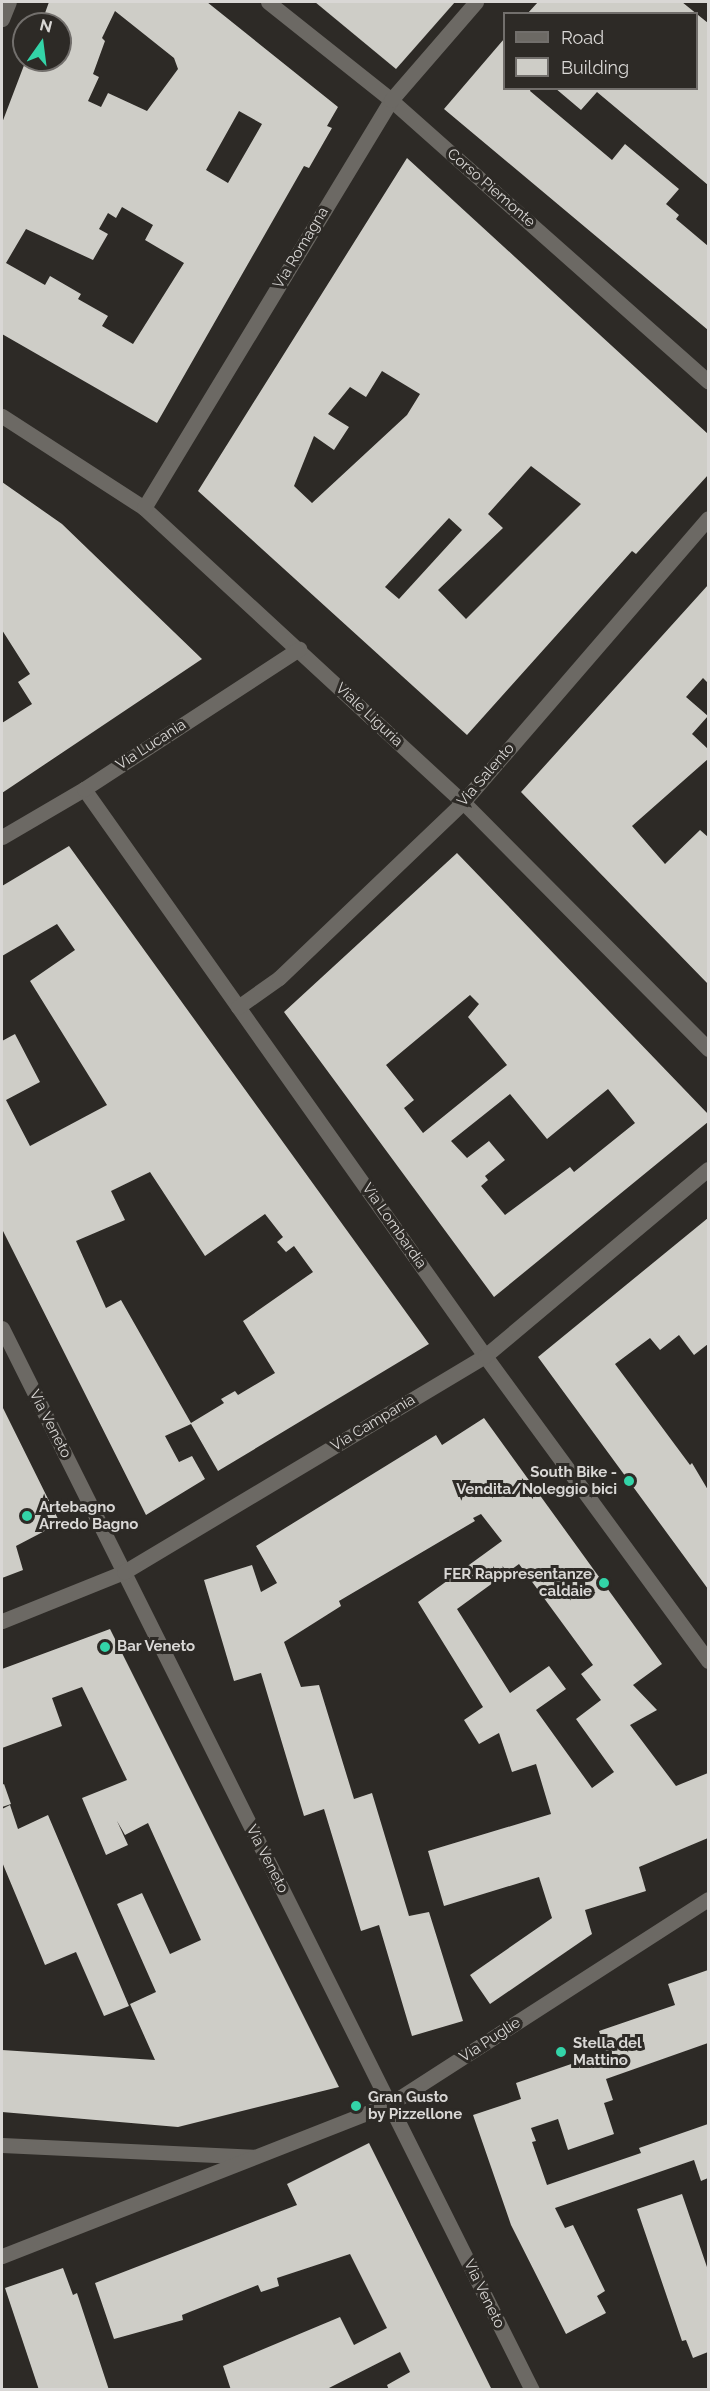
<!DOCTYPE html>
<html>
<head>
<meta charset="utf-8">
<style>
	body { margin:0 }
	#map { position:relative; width:710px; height:2391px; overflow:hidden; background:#2d2a26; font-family:Raleway,sans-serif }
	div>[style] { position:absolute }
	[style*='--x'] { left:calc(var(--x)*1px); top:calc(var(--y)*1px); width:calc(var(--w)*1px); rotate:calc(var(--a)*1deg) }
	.building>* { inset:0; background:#cecdc7 }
	.minor>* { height:15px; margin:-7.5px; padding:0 7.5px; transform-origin:7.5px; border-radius:7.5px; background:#6c6964 }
	.tertiary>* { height:15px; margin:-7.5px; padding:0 7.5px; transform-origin:7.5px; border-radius:7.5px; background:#6c6964 }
	.dots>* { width:16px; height:16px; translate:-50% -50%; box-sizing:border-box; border:3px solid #2d2a26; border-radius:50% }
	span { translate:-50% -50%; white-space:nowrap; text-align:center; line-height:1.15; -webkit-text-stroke:6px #2d2a26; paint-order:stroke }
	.street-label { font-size:15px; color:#d9d7d5 }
	.poi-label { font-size:15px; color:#d9d7d5; font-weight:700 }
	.right { translate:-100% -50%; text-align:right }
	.left { translate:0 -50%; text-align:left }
	.frame { position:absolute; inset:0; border:3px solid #d9d7d5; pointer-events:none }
	.legend { position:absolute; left:503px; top:12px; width:195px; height:78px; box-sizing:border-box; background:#2d2a26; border:2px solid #726f6c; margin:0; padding:8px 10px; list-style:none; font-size:18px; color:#d9d7d5 }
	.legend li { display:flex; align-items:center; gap:12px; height:30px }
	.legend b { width:30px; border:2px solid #726f6c }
	.north { position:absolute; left:12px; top:12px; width:60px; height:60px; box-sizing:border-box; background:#2d2a26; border:2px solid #726f6c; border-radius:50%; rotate:14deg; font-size:16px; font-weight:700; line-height:24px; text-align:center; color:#d9d7d5 }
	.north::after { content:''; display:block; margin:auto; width:21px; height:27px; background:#33d4a8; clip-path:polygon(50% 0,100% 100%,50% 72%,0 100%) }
</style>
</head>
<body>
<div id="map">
	<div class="building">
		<i style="clip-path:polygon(evenodd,49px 2px,207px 2px,338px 107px,327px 126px,332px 128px,309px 168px,304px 166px,157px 423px,2px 334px,2px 123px,26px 60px,60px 60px,60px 24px,41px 24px,49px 2px,115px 11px,174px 58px,178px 69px,147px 111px,108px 93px,101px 107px,88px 101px,99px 77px,93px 74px,105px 41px,102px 38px,115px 11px,49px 2px,239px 111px,262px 124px,228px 183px,206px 170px,239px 111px,49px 2px,122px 207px,153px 225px,145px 240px,184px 263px,133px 344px,102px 326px,108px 316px,78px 299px,81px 294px,50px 276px,45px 285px,6px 263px,26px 229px,93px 260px,108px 234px,99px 229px,108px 213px,116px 218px,122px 207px)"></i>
		<i style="clip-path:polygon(315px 2px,455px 2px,396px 69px)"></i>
		<i style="clip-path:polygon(538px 2px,682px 2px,708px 23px,708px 185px,597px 92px,581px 110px,555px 88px,696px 88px,696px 14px,527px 14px)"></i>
		<i style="clip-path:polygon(504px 39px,504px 88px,531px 88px,530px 91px,612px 160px,625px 144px,679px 189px,666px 204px,679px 215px,676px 219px,708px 246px,708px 330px,444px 109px)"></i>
		<i style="clip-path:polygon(evenodd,407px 158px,708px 434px,708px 475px,636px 554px,632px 551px,467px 735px,198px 491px,407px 158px,382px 371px,420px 394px,407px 415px,312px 503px,294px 486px,314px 436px,334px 450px,349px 427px,328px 414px,350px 387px,366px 397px,382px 371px,407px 158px,531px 466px,581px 504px,466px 619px,438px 590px,503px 528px,488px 514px,531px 466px,407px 158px,449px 518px,462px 530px,399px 599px,385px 587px,449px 518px)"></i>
		<i style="clip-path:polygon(2px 482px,62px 524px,202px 659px,2px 793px,2px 723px,32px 704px,18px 682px,30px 674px,2px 630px)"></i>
		<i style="clip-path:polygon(708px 585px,708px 683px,703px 678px,686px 697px,708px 716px,692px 734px,708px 749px,708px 759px,632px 826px,665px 864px,700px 830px,708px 837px,708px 984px,521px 792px)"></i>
		<i style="clip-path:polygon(evenodd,69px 846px,429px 1344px,218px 1471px,191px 1424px,165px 1436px,179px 1462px,192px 1456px,205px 1479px,146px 1515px,2px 1229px,2px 1041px,15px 1034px,40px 1082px,6px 1100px,30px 1146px,107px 1105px,30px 981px,75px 950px,57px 924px,2px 956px,2px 886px,69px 846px,150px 1172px,205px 1256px,265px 1214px,283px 1237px,277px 1242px,286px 1252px,294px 1246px,313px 1272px,243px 1321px,275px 1373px,238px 1395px,235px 1391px,221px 1399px,224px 1403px,191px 1423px,121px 1300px,106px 1308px,76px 1241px,125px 1220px,111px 1191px,150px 1172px)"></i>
		<i style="clip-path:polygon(evenodd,457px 853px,708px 1114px,708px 1122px,494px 1297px,284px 1012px,457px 853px,470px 995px,479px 1004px,468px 1017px,507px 1065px,423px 1133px,404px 1108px,414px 1100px,386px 1065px,470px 995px,457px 853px,608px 1089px,635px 1123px,574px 1172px,570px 1167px,505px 1215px,481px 1186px,488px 1180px,485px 1176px,505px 1160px,489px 1141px,467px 1158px,451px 1141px,510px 1094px,547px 1139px,608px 1089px)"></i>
		<i style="clip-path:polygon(708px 1218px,708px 1344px,694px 1355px,679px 1335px,660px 1350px,650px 1338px,615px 1364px,690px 1465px,692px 1463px,708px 1490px,708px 1589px,538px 1357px)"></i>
		<i style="clip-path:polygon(2px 1406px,60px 1523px,16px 1546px,23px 1570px,2px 1578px)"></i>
		<i style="clip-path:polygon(evenodd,484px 1418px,662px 1664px,633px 1685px,657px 1710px,630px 1725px,676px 1786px,708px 1773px,708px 1838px,639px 1867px,646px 1891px,585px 1910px,592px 1934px,490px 2004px,470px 1975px,552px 1918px,539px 1877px,444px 1906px,428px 1851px,551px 1814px,536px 1764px,512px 1772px,499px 1733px,479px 1744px,464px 1720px,483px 1707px,418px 1602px,502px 1541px,481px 1514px,473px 1518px,475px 1521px,339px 1601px,341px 1606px,284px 1642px,301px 1687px,319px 1685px,354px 1799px,372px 1793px,409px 1916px,429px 1912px,463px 2021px,412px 2036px,379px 1925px,361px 1931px,324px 1809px,304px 1816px,261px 1673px,234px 1681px,204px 1580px,252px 1565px,261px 1592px,277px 1583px,256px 1546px,436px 1435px,442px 1445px,484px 1418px,519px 1564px,593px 1665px,581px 1674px,601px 1700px,576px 1719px,614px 1772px,592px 1788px,536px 1710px,566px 1689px,549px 1666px,510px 1693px,457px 1609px,519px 1564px)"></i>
		<i style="clip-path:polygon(110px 1629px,339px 2087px,178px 2127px,2px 2112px,2px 2050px,155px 2060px,130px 2004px,156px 1992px,117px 1904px,142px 1893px,170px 1954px,201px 1940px,148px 1823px,125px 1835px,117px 1821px,128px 1845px,106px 1855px,82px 1798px,127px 1780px,82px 1687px,52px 1698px,62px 1726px,2px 1748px,2px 1669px)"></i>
		<i style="clip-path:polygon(4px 1784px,11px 1804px,2px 1807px,2px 1785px)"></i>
		<i style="clip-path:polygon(10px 1805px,18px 1829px,48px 1815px,129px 2006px,104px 2016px,76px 1952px,45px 1965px,2px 1862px,2px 1809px)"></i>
		<i style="clip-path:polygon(708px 1970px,708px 2043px,606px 2079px,613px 2100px,604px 2103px,614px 2134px,568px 2150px,558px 2119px,531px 2128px,536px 2141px,532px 2142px,547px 2185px,641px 2153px,639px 2148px,708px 2124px,708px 2178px,701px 2181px,694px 2160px,555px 2208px,565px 2228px,573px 2225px,605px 2291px,597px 2296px,606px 2313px,566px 2334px,511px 2225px,473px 2115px,521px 2099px,516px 2083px,606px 2052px,599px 2031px,675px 2005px,668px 1984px)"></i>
		<i style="clip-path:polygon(369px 2143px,492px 2390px,389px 2390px,387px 2385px,410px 2372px,400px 2352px,325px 2390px,231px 2390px,223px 2366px,340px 2317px,354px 2345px,387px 2328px,350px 2254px,277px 2278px,279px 2286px,261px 2292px,258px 2285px,182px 2315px,183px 2320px,114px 2339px,95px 2283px,297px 2205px,287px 2184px)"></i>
		<i style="clip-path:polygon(682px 2194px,708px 2270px,708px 2352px,693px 2358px,686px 2340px,682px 2341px,637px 2209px)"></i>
		<i style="clip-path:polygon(63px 2268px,73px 2295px,77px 2293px,109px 2390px,39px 2390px,5px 2288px)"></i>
	</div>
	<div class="minor">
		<i style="--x:268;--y:2;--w:157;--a:38.5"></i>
		<i style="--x:391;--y:100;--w:424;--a:41.6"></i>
		<i style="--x:2;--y:19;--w:18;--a:-68"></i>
		<i style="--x:2;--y:416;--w:169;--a:32.9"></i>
		<i style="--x:144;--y:508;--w:434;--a:42.7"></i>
		<i style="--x:463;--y:802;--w:348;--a:45.2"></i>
		<i style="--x:144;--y:508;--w:477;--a:-58.8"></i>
		<i style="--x:391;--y:100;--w:130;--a:-49.1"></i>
		<i style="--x:84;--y:789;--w:694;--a:54.73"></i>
		<i style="--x:485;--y:1356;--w:378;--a:53.8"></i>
		<i style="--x:2;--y:837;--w:95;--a:-30.3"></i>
		<i style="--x:84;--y:789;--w:257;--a:-33.1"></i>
		<i style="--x:238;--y:1007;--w:50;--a:-35.3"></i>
		<i style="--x:279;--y:978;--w:255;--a:-43.7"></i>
		<i style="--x:463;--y:802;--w:375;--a:-49.2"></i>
		<i style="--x:2;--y:1328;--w:1187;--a:63.48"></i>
		<i style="--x:2;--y:2145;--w:251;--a:2.7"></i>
		<i style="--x:2;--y:2256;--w:417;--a:-21.4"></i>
		<i style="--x:390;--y:2104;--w:378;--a:-32.8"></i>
	</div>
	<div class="tertiary">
		<i style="--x:2;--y:1621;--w:131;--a:-21.9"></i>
		<i style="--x:124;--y:1572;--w:421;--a:-30.9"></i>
		<i style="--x:485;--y:1356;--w:291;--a:-40"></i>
	</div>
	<div class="dots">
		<i style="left:629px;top:1481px;background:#33d4a8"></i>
		<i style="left:27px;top:1516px;background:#33d4a8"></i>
		<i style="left:604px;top:1583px;background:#33d4a8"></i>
		<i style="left:105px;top:1647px;background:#33d4a8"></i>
		<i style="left:561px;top:2052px;background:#33d4a8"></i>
		<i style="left:356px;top:2106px;background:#33d4a8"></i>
	</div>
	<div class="street-label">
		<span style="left:491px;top:188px;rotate:41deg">Corso Piemonte</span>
		<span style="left:301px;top:248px;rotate:-59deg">Via Romagna</span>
		<span style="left:369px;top:715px;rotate:43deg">Viale Liguria</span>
		<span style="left:151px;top:745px;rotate:-33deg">Via Lucania</span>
		<span style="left:486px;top:775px;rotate:-49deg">Via Salento</span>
		<span style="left:394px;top:1226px;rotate:55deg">Via Lombardia</span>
		<span style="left:373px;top:1423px;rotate:-31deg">Via Campania</span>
		<span style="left:50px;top:1424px;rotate:63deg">Via Veneto</span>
		<span style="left:267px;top:1859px;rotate:63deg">Via Veneto</span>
		<span style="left:490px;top:2040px;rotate:-33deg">Via Puglie</span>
		<span style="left:484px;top:2294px;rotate:64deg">Via Veneto</span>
	</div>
	<div class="poi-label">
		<span class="right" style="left:617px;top:1481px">South Bike -<br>Vendita/Noleggio bici</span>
		<span class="left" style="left:39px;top:1516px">Artebagno<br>Arredo Bagno</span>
		<span class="right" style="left:592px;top:1583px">FER Rappresentanze<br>caldaie</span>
		<span class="left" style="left:117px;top:1647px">Bar Veneto</span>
		<span class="left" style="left:573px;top:2052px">Stella del<br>Mattino</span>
		<span class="left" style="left:368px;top:2106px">Gran Gusto<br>by Pizzellone</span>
	</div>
	<div class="frame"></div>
	<ul class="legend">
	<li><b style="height:8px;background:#6c6964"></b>Road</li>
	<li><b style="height:16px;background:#cecdc7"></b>Building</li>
	</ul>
	<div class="north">N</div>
</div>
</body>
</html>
